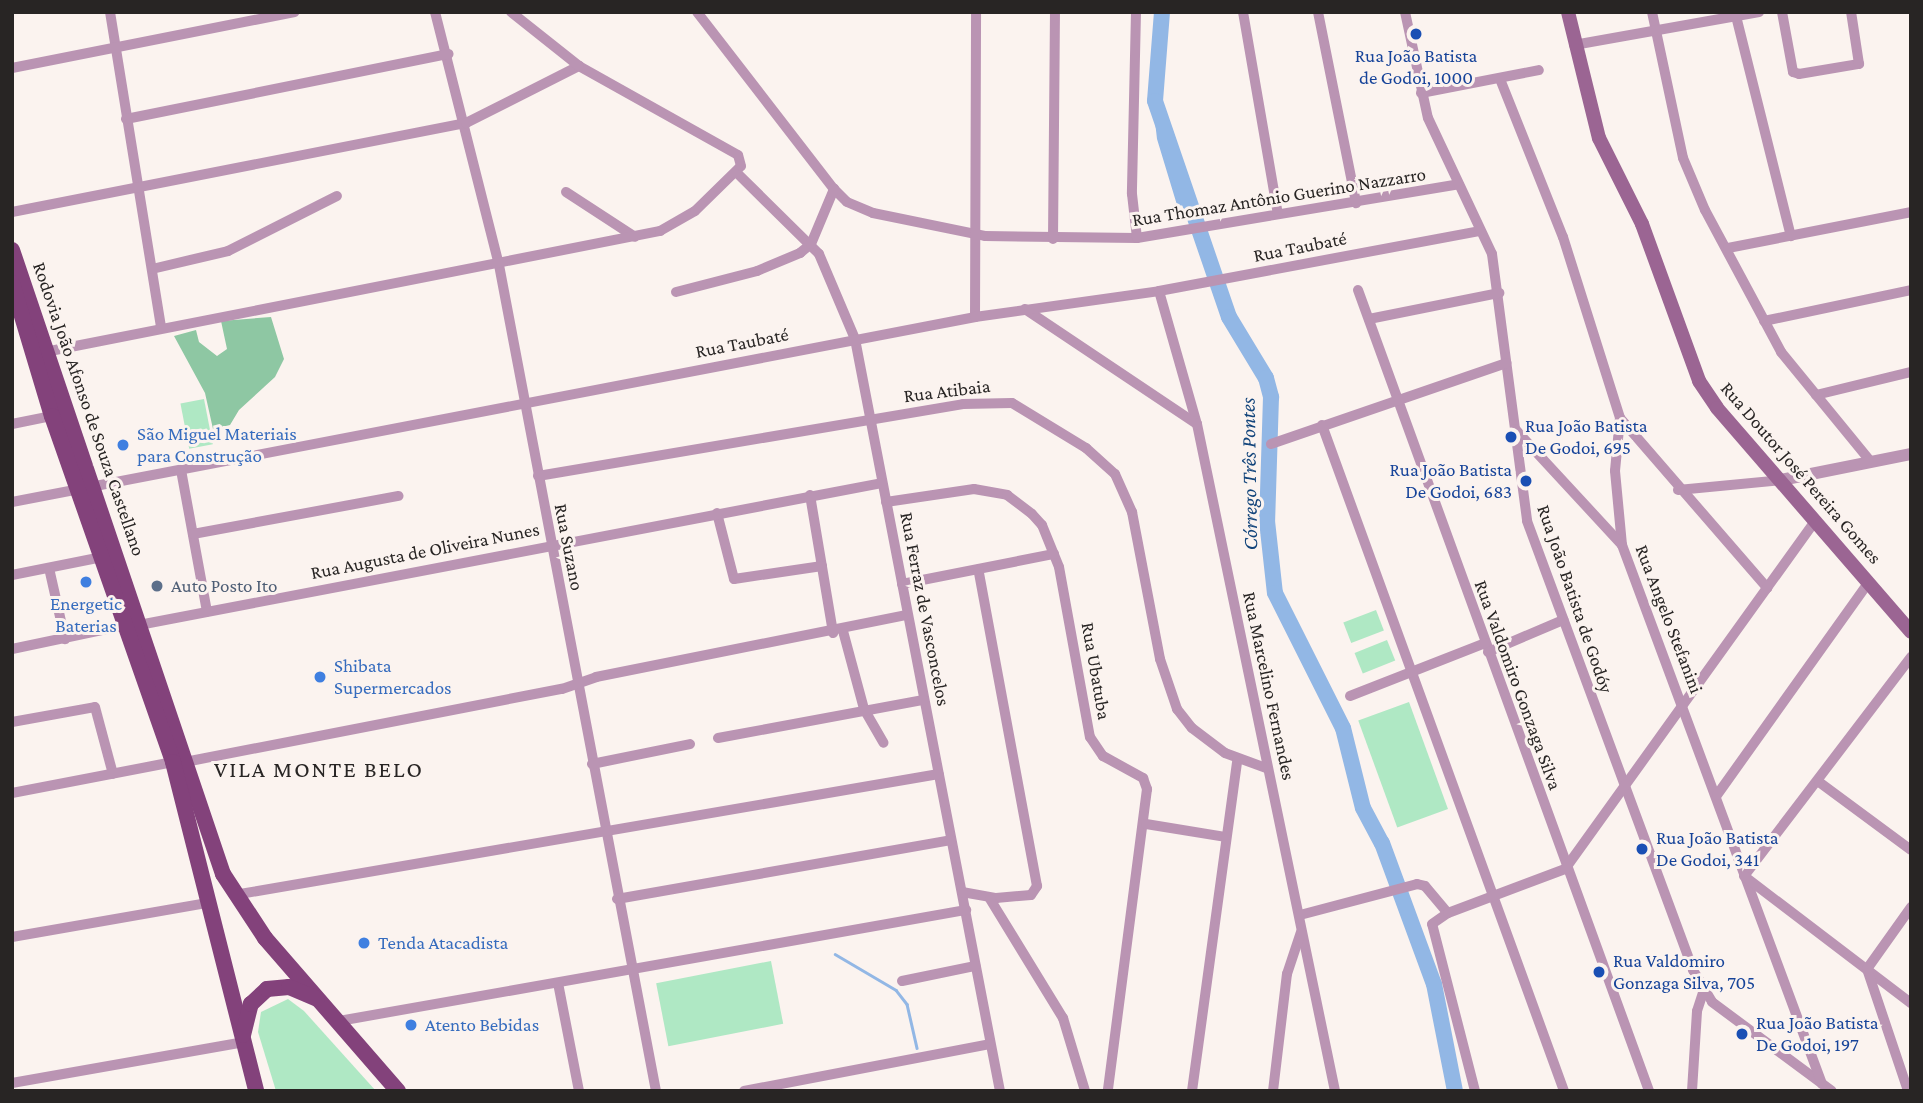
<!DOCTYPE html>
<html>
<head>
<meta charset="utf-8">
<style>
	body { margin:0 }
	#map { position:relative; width:1923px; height:1103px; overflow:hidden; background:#fbf3ef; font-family:"Crimson Pro",serif }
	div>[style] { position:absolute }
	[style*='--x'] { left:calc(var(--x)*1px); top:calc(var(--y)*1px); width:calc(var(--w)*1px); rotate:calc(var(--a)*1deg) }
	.green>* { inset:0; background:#afe8c4; transform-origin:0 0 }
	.forest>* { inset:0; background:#8ec7a3 }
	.water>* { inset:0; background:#92b7e5 }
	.stream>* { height:2.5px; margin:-1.25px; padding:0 1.25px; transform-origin:1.25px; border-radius:1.25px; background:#92b7e5 }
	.river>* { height:16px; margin:-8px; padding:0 8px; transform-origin:8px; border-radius:8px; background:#92b7e5 }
	.minor>* { height:10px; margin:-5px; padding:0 5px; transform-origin:5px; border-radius:5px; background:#ba94b3 }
	.tertiary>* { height:12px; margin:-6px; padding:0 6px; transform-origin:6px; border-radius:6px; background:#ba94b3 }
	.secondary>* { height:14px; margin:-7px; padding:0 7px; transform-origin:7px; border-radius:7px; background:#9b6593 }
	.primary>* { height:16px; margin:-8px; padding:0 8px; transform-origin:8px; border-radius:8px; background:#83427b }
	.dots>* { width:19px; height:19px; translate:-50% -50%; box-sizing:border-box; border:4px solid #fbf3ef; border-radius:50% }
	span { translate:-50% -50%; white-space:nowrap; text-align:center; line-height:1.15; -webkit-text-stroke:6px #fbf3ef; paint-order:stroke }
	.transit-label { font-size:19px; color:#164399 }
	.left { translate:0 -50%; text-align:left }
	.right { translate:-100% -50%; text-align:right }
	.street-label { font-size:19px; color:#282524 }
	.shop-label { font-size:19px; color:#366cbe }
	.service-label { font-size:19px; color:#4e5e75 }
	.water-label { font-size:21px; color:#12447b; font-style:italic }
	.quarter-label { font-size:23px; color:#282524; letter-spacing:2px }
	.frame { position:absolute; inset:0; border:14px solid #282524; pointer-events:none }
</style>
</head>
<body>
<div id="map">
	<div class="green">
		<i style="left:204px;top:399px;width:46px;height:24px;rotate:79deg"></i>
		<i style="left:1376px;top:610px;width:22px;height:35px;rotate:69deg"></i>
		<i style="left:1387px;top:640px;width:22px;height:35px;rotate:68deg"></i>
		<i style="left:1409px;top:702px;width:114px;height:54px;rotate:70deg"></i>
		<i style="left:771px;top:961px;width:64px;height:117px;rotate:79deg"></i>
		<i style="clip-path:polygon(288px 999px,304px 1011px,376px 1091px,276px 1091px,258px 1032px,261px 1012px)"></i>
	</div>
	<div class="forest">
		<i style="clip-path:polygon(271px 317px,284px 359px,275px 377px,239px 410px,230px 425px,213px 429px,205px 393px,174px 336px,196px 330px,199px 342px,217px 356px,227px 349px,221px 321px)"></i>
	</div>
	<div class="water">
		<i style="clip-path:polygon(1154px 44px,1158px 45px,1153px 90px,1162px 139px,1187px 206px,1177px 205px,1157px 139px,1151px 86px)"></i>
	</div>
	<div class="stream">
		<i style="--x:835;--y:954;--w:71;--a:30.5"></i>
		<i style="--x:896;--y:990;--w:18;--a:52"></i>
		<i style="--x:907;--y:1004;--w:45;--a:77.2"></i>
	</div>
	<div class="river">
		<i style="--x:1162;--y:12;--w:89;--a:94.5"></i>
		<i style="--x:1155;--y:101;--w:228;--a:71.1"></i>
		<i style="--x:1229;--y:317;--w:71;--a:58.8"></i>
		<i style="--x:1266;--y:378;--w:20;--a:75"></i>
		<i style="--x:1271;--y:397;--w:124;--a:91.8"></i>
		<i style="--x:1267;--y:521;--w:72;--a:83.7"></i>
		<i style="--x:1275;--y:593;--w:151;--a:63.3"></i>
		<i style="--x:1343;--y:728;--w:82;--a:76"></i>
		<i style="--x:1363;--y:808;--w:40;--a:62"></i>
		<i style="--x:1382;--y:843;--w:150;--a:69.8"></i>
		<i style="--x:1434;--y:984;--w:109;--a:78.9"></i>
	</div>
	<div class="minor">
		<i style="--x:110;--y:12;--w:319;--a:80.8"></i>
		<i style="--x:435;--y:12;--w:261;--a:75.8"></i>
		<i style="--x:499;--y:265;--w:841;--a:79.24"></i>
		<i style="--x:697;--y:12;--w:224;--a:52.3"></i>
		<i style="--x:834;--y:189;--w:18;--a:45"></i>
		<i style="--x:847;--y:202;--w:28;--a:23"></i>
		<i style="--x:873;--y:213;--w:114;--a:11.6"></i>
		<i style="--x:985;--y:236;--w:152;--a:0.8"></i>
		<i style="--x:1137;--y:238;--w:326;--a:-9.5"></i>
		<i style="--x:1136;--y:12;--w:182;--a:91.3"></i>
		<i style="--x:1132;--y:194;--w:44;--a:83.5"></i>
		<i style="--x:1243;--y:12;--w:205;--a:80.2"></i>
		<i style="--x:1318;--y:12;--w:195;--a:78.7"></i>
		<i style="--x:1405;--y:12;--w:108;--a:77.8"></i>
		<i style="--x:1428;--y:118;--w:150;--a:64.8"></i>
		<i style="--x:1492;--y:254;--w:269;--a:82.5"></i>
		<i style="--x:1527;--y:521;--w:479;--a:69.7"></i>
		<i style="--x:1693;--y:970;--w:37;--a:59"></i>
		<i style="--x:1712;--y:1002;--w:149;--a:36.6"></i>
		<i style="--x:1652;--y:12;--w:149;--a:78"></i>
		<i style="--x:1683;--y:158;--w:56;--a:67.1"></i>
		<i style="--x:1705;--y:210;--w:161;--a:61.8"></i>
		<i style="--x:1781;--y:352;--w:142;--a:50.7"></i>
		<i style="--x:1735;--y:12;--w:231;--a:76"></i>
		<i style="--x:1782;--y:12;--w:61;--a:79.6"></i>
		<i style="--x:1793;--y:72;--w:6;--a:18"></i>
		<i style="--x:1799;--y:74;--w:61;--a:-9.5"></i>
		<i style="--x:1859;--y:64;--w:53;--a:-98.7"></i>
		<i style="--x:1574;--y:45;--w:188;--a:-10.1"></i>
		<i style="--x:12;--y:68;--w:288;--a:-11.2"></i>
		<i style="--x:1500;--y:79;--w:170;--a:68.3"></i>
		<i style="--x:1563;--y:237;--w:190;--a:72.5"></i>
		<i style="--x:1620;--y:418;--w:53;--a:95.4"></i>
		<i style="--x:1615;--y:471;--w:74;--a:84.6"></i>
		<i style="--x:1622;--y:545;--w:575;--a:69.64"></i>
		<i style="--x:1421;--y:93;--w:120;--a:-11"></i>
		<i style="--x:126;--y:119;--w:329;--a:-11.4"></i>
		<i style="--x:737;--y:173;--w:115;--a:44.6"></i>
		<i style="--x:819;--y:254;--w:92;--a:67"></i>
		<i style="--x:855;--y:339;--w:766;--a:79.09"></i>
		<i style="--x:566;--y:192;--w:82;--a:33.1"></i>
		<i style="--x:12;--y:212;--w:463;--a:-11.1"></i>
		<i style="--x:466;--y:123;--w:127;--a:-26.8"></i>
		<i style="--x:1053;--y:239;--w:227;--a:-89.5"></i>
		<i style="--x:1728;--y:248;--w:187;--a:-11.1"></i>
		<i style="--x:152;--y:269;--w:78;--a:-13.3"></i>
		<i style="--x:228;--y:251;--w:122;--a:-26.8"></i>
		<i style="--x:1358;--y:290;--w:852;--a:70.03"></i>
		<i style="--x:1159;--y:291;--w:138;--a:74.1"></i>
		<i style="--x:1197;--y:424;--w:681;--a:78.31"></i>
		<i style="--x:676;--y:292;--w:84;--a:-14.5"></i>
		<i style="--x:757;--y:271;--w:47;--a:-22.7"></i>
		<i style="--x:800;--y:253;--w:14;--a:-39"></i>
		<i style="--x:811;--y:244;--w:60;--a:-67.3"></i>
		<i style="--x:1025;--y:309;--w:207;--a:33.8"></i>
		<i style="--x:975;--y:317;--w:305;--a:-89.8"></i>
		<i style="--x:1369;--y:319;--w:133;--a:-11.3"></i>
		<i style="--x:1764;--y:321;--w:150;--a:-11.9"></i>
		<i style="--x:50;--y:351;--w:622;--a:-11.13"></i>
		<i style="--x:660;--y:231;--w:40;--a:-29.7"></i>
		<i style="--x:695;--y:211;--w:64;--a:-44.4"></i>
		<i style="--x:741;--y:166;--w:11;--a:-105"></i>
		<i style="--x:738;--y:155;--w:182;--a:-150.8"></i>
		<i style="--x:579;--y:66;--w:87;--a:-141.5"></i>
		<i style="--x:1816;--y:395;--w:98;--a:-13.6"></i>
		<i style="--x:1620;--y:418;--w:225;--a:49.1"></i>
		<i style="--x:12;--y:424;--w:41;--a:-11.3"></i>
		<i style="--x:1322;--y:425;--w:709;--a:70.03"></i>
		<i style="--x:1515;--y:429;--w:158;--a:47.3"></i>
		<i style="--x:1271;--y:444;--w:249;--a:-19"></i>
		<i style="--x:181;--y:470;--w:144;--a:79.6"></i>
		<i style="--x:538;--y:476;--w:431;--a:-9.6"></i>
		<i style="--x:963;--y:404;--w:49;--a:-1.2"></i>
		<i style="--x:1012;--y:403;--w:87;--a:31.3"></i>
		<i style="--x:1086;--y:448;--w:39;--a:42"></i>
		<i style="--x:1115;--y:474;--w:42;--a:65.9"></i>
		<i style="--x:1132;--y:512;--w:150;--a:79.2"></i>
		<i style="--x:1160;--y:659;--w:53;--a:71.2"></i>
		<i style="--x:1177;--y:709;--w:24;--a:52"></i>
		<i style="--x:1192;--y:728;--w:41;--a:37.1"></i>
		<i style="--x:1225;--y:753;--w:44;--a:20.1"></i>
		<i style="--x:1678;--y:490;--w:103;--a:-5.5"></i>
		<i style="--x:810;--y:495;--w:140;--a:80.5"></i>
		<i style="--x:12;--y:502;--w:981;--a:-10.87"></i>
		<i style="--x:975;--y:317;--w:186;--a:-8"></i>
		<i style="--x:1159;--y:291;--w:327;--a:-10.6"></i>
		<i style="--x:886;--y:502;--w:89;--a:-8.4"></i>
		<i style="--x:974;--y:489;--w:34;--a:10"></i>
		<i style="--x:1007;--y:495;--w:31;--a:37"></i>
		<i style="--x:1032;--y:514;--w:15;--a:48"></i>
		<i style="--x:1042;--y:525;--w:45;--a:68"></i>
		<i style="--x:1059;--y:567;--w:173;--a:79.7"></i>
		<i style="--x:1090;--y:737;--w:23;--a:56"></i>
		<i style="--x:1103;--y:756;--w:46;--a:28.8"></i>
		<i style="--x:1143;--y:778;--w:12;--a:70"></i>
		<i style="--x:1147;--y:789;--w:305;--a:97.4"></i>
		<i style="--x:717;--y:513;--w:68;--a:75.6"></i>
		<i style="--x:734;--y:579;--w:89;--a:-8.4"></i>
		<i style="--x:193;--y:534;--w:209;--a:-10.5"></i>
		<i style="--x:49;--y:568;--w:73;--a:77.3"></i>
		<i style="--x:12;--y:575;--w:92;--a:-11.3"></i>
		<i style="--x:902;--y:584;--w:155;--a:-11.2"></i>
		<i style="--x:139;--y:625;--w:756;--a:-10.82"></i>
		<i style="--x:843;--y:631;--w:81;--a:74.9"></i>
		<i style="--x:864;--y:709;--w:39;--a:60"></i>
		<i style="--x:12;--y:649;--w:116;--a:-11.9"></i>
		<i style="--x:1488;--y:652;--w:82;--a:-23.1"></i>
		<i style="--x:1911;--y:657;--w:275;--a:127.3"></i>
		<i style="--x:1744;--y:876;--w:210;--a:37.3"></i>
		<i style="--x:1350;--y:696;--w:145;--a:-21.4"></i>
		<i style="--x:12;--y:722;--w:84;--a:-10.2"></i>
		<i style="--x:95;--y:707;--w:69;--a:75"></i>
		<i style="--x:718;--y:738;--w:209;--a:-10.5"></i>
		<i style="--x:185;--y:762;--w:384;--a:-11"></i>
		<i style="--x:562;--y:689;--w:36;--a:-19"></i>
		<i style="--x:596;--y:677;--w:317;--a:-11.3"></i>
		<i style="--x:592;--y:764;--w:100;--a:-11.5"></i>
		<i style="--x:1819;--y:782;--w:114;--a:36.5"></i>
		<i style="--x:12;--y:793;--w:164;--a:-10.9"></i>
		<i style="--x:1717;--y:795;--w:262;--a:-54.5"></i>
		<i style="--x:1146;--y:824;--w:80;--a:9.3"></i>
		<i style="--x:962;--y:892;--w:35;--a:10"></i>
		<i style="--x:996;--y:898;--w:35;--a:-5"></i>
		<i style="--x:1031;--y:895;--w:11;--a:-56"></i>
		<i style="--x:1037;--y:886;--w:322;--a:-100.5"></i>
		<i style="--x:234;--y:895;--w:715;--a:-9.74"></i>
		<i style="--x:617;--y:899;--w:339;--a:-10"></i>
		<i style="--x:990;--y:899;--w:140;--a:58.5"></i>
		<i style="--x:1063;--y:1018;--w:76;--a:73.2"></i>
		<i style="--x:1300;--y:915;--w:121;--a:-14.8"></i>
		<i style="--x:1417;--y:884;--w:8;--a:14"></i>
		<i style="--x:1425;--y:886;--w:35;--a:50"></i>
		<i style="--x:12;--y:937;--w:197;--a:-9.9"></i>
		<i style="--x:1867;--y:969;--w:129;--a:71.4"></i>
		<i style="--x:1867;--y:969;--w:76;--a:-54.6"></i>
		<i style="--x:902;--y:981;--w:75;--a:-11.6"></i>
		<i style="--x:558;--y:983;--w:110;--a:79"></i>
		<i style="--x:339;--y:1021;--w:637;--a:-10.04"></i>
		<i style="--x:12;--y:1083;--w:236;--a:-10"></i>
		<i style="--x:744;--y:1091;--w:250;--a:-10.8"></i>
		<i style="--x:1192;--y:1091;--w:333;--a:-82.2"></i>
		<i style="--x:1273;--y:1091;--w:118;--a:-83.2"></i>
		<i style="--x:1287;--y:974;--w:44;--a:-71.6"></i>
		<i style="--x:1475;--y:1091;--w:172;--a:-104.4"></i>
		<i style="--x:1432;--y:924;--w:19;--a:-35"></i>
		<i style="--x:1448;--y:913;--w:125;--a:-20.6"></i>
		<i style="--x:1565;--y:869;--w:430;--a:-54.3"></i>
		<i style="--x:1692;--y:1091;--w:80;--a:-86.4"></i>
		<i style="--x:1697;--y:1011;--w:19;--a:-72"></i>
	</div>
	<div class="tertiary">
		<i style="--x:1781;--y:480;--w:133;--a:-11.3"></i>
	</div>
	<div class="secondary">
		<i style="--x:1568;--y:12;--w:130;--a:76.2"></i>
		<i style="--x:1599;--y:138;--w:96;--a:63.4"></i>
		<i style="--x:1642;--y:224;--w:167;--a:70"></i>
		<i style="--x:1699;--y:381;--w:32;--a:56"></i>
		<i style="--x:1717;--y:408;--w:296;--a:49.1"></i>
	</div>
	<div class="primary">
		<i style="--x:12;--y:250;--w:659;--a:71.32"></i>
		<i style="--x:223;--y:874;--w:77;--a:56.7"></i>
		<i style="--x:265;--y:938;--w:203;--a:49"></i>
		<i style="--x:12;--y:283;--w:139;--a:73.3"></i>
		<i style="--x:52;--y:416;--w:367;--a:70.7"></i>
		<i style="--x:173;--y:762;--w:339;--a:75.8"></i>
		<i style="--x:243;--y:1035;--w:32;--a:-76"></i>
		<i style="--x:251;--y:1004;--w:22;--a:-43"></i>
		<i style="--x:267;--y:989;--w:22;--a:-5"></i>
		<i style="--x:289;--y:987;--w:30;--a:23"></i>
	</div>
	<div class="dots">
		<i style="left:1416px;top:34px;background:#1a4fb4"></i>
		<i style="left:1511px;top:437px;background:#1a4fb4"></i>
		<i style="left:123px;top:445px;background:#3f7fe0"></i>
		<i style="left:1526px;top:481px;background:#1a4fb4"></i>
		<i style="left:86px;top:582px;background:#3f7fe0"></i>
		<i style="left:157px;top:586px;background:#5c6f8a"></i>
		<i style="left:320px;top:677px;background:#3f7fe0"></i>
		<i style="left:1642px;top:849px;background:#1a4fb4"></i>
		<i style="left:364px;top:943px;background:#3f7fe0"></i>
		<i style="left:1599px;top:972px;background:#1a4fb4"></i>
		<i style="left:411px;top:1025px;background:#3f7fe0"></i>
		<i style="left:1742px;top:1034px;background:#1a4fb4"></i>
	</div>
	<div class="transit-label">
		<span style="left:1416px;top:67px">Rua João Batista<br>de Godoi, 1000</span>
		<span class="left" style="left:1525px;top:437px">Rua João Batista<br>De Godoi, 695</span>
		<span class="right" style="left:1512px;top:481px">Rua João Batista<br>De Godoi, 683</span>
		<span class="left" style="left:1656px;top:849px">Rua João Batista<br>De Godoi, 341</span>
		<span class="left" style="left:1613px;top:972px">Rua Valdomiro<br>Gonzaga Silva, 705</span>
		<span class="left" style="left:1756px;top:1034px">Rua João Batista<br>De Godoi, 197</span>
	</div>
	<div class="street-label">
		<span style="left:1279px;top:197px;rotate:-9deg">Rua Thomaz Antônio Guerino Nazzarro</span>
		<span style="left:1300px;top:247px;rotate:-11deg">Rua Taubaté</span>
		<span style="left:742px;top:343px;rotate:-11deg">Rua Taubaté</span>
		<span style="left:947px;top:391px;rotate:-7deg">Rua Atibaia</span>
		<span style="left:89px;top:409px;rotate:71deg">Rodovia João Afonso de Souza Castellano</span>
		<span style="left:1801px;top:473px;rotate:49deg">Rua Doutor José Pereira Gomes</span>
		<span style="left:569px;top:547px;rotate:79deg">Rua Suzano</span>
		<span style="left:425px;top:551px;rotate:-11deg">Rua Augusta de Oliveira Nunes</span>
		<span style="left:1575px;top:599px;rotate:71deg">Rua João Batista de Godóy</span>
		<span style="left:925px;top:609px;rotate:79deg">Rua Ferraz de Vasconcelos</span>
		<span style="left:1669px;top:619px;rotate:69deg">Rua Angelo Stefanini</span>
		<span style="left:1096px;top:671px;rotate:80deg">Rua Ubatuba</span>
		<span style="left:1518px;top:685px;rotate:70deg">Rua Valdomiro Gonzaga Silva</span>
		<span style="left:1269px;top:686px;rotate:78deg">Rua Marcelino Fernandes</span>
	</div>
	<div class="shop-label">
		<span class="left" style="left:137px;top:445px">São Miguel Materiais<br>para Construção</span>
		<span style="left:86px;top:615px">Energetic<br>Baterias</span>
		<span class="left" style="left:334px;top:677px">Shibata<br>Supermercados</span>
		<span class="left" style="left:378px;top:943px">Tenda Atacadista</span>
		<span class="left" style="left:425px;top:1025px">Atento Bebidas</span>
	</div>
	<div class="service-label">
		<span class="left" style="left:171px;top:586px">Auto Posto Ito</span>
	</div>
	<div class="water-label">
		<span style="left:1249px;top:474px;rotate:-91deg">Córrego Três Pontes</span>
	</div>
	<div class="quarter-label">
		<span style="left:319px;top:769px">VILA MONTE BELO</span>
	</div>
	<div class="frame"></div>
</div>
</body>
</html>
